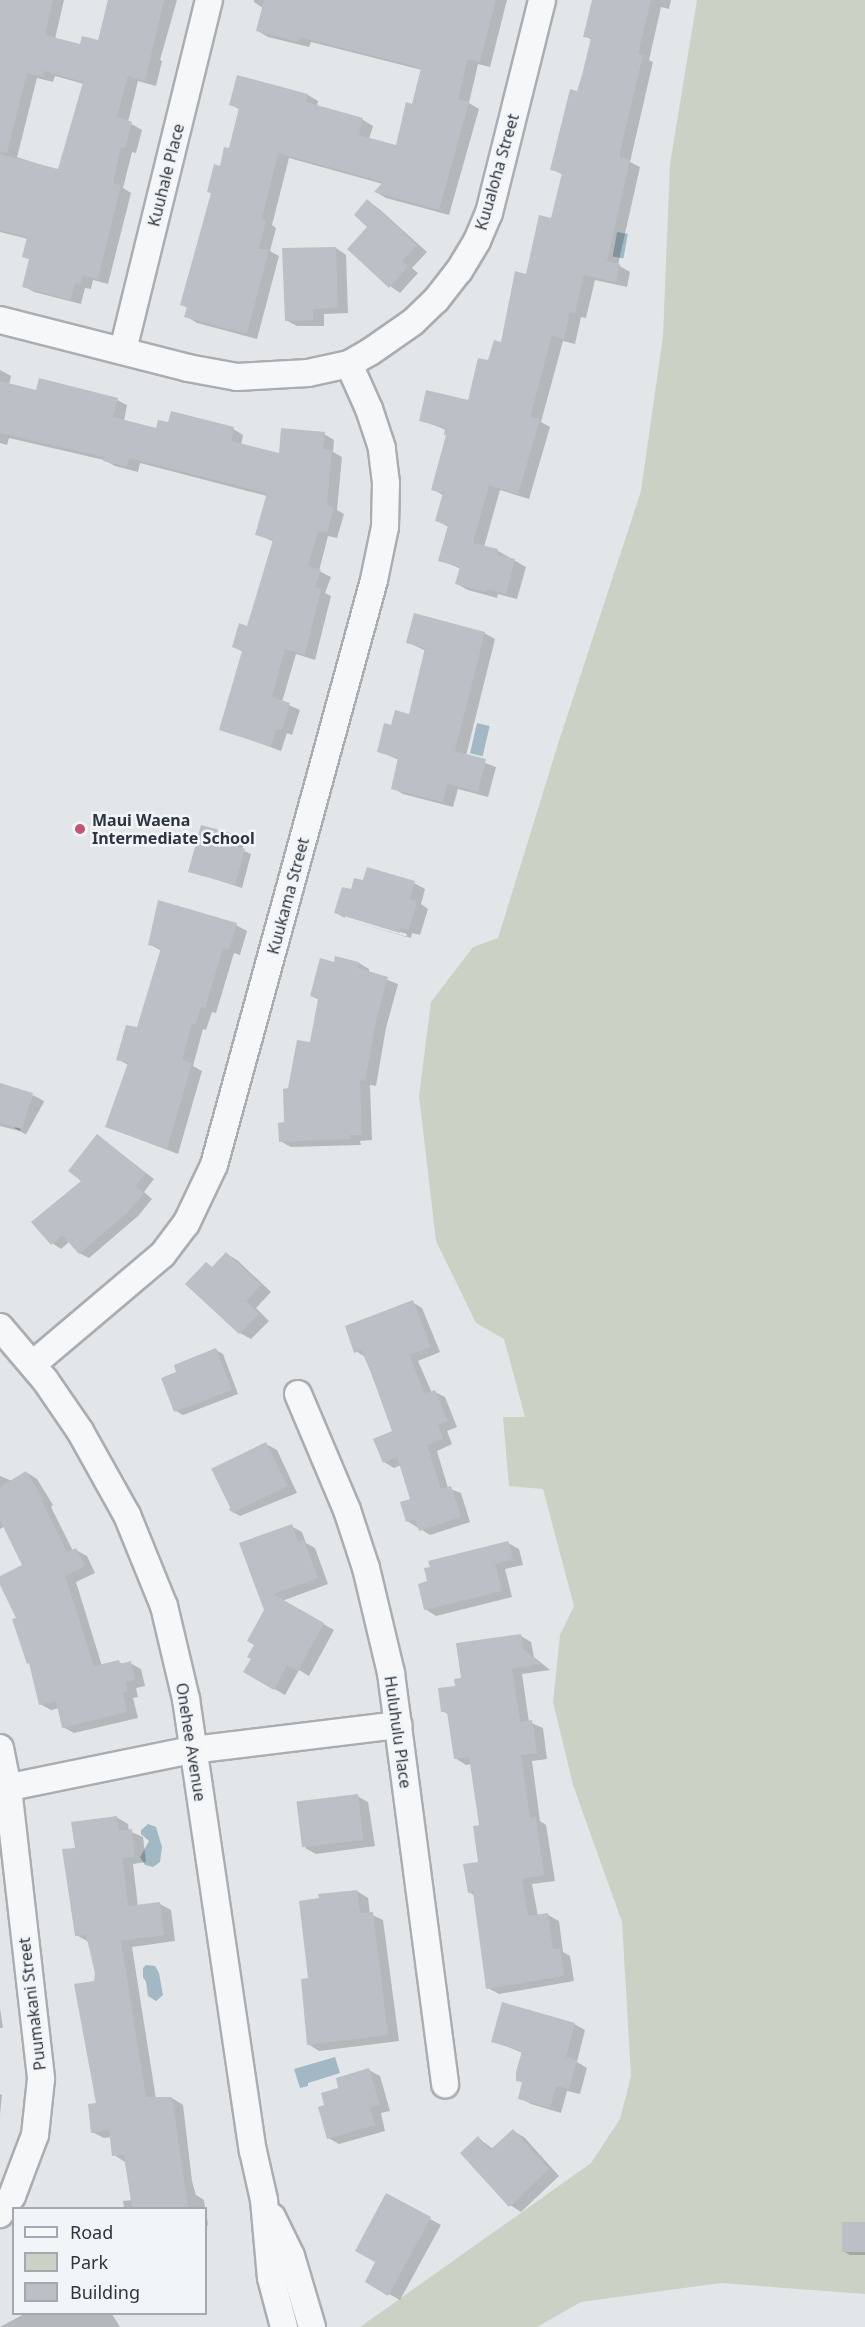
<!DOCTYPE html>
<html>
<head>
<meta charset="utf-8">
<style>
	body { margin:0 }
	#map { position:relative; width:865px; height:2327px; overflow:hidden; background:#e3e6e9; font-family:"Noto Sans",sans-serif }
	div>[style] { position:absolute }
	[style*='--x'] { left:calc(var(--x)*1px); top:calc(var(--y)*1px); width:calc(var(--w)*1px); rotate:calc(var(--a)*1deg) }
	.green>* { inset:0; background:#cad2c5 }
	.water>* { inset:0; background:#a2b8c5; transform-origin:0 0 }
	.shadow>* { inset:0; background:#0003; transform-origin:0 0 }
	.building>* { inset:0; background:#bbc0c6; transform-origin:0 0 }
	.roads { filter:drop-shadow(2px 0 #a9aeb3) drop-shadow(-2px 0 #a9aeb3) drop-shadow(0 2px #a9aeb3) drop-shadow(0 -2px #a9aeb3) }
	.minor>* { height:26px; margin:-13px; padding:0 13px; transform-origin:13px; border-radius:13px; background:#f5f7f8 }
	.dots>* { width:16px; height:16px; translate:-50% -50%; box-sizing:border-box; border:3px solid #f2f5f7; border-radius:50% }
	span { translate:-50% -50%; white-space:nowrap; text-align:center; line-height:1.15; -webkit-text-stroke:5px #f2f5f7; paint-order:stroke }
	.street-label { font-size:16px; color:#2d3640 }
	.poi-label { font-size:16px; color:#2d3640; font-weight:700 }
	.left { translate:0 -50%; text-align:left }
	.legend { position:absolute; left:12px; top:2207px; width:195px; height:108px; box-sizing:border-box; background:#f2f5f7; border:2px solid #a3a9ae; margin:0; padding:8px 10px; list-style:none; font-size:18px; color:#2d3640 }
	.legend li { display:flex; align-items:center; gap:12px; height:30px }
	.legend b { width:30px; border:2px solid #a3a9ae }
</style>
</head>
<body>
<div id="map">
	<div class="green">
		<i style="clip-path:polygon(697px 0,865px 0,865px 2294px,721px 2283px,581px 2302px,537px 2327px,360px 2327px,591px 2163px,620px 2119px,631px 2076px,622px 1922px,573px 1785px,553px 1702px,560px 1635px,574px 1606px,543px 1489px,509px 1486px,503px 1417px,525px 1417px,504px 1339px,476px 1323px,436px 1241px,419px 1096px,431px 1002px,473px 947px,498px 938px,558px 744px,641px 491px,663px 336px,670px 164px)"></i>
	</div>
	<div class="water">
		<i style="left:617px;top:232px;width:11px;height:25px;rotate:10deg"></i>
		<i style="left:477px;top:723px;width:13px;height:31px;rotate:13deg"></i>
		<i style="clip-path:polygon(148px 1824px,156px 1827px,162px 1847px,160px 1862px,153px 1867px,145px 1865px,140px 1857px,149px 1841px,141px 1834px,141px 1830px)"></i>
		<i style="clip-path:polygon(146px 1965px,155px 1966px,159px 1973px,163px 1995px,156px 2001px,148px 1996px,146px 1982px,143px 1977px,143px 1968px)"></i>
		<i style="clip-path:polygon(335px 2057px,340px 2073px,308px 2083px,308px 2086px,300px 2088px,294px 2069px)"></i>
	</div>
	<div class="shadow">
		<i style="clip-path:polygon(evenodd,0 0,64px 0,55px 39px,81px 46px,99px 42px,108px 0,177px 0,160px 60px,162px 61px,156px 86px,138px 81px,128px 122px,142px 130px,136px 153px,132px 152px,123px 188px,131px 193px,108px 284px,93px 280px,91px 289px,85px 288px,81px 304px,34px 292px,23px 286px,30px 260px,28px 239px,0 232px,0 0,55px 76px,84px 84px,60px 171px,17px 157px,37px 78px,53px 82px,55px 76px)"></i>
		<i style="clip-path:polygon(254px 0,507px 0,490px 67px,478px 64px,469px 103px,479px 109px,449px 215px,386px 198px,376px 192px,383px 184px,289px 158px,272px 225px,276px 228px,270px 251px,279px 256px,257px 339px,197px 323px,186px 316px,188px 308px,182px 305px,221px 168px,230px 150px,240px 110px,231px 104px,238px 77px,308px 95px,318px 101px,317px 107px,363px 120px,373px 126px,369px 139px,397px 146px,414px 105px,422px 70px,311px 42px,309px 47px,268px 37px,258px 31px,263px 8px,254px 2px)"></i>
		<i style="clip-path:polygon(594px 0,671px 0,669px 9px,661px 7px,649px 60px,653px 62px,630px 162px,640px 167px,618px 265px,630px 272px,627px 287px,595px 280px,586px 318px,581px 317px,575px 344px,563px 341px,541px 422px,550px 427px,529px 499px,500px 490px,484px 547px,498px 551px,526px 567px,517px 599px,498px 594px,497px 598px,468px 590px,457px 584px,461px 569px,440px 560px,449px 527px,437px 521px,444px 496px,433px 489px,448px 435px,446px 430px,421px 420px,469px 402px,489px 362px,503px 344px,527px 276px,552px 220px,563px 175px,552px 169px,578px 93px,592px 40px,585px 36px)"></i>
		<i style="clip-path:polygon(368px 201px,378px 208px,427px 252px,412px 268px,418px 273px,400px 293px,390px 286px,369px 227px)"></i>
		<i style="clip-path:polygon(336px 248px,346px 255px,348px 313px,324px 314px,324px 326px,297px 326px,286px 320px)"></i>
		<i style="clip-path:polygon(0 370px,11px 376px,9px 385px,37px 392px,117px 400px,127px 405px,124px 421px,157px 429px,233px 429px,243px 435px,241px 445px,280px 454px,324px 434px,334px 440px,333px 452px,342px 457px,337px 510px,344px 514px,337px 538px,328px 536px,319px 571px,331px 577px,325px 593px,331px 596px,315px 660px,296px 654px,282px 702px,300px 710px,292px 735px,287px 733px,281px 751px,221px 729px,243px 652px,234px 647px,248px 628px,274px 542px,257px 534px,267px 496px,140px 463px,138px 472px,115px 466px,104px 460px,9px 438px,7px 445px,0 443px)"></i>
		<i style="clip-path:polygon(484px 633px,495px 639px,466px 756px,496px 767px,488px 797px,458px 789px,453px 807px,403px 794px,393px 788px,399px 760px,378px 751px,392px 727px,410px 716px,426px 651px,407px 642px)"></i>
		<i style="clip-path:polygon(202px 827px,245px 840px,242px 850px,251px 854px,242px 888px,190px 871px)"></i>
		<i style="clip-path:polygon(414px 883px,425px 889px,421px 904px,428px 909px,420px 935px,412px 933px,411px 938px,346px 919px,406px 937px,407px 934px,345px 915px,345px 918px,336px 913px,352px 891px)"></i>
		<i style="clip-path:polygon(236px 925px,247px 931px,240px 955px,234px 953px,216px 1013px,212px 1012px,206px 1030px,203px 1029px,193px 1066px,202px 1071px,178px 1154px,107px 1127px,128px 1065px,118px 1059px,138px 1029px,162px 951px,149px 944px)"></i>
		<i style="clip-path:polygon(359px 963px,369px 969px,369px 973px,398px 984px,386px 1028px,376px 1086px,370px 1085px,372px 1140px,360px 1141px,361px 1145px,291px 1147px,280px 1141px,286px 1124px,289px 1090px,312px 1044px,319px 1000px,312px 996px,335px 964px)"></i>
		<i style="clip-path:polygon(0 1085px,33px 1095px,30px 1095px,20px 1131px,0 1126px)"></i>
		<i style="left:33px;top:1095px;width:13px;height:38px;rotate:29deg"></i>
		<i style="clip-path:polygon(97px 1136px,154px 1179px,144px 1192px,152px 1199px,138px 1216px,89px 1258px,79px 1253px,70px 1241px,61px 1249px,52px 1243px,83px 1181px)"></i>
		<i style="clip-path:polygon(227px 1254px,237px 1260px,271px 1292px,256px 1308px,269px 1321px,251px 1339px,240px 1333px,206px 1264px,213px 1268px)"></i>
		<i style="clip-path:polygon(412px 1302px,422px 1308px,440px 1352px,418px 1361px,432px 1393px,435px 1392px,445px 1397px,457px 1427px,447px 1431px,452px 1444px,437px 1451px,448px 1488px,461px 1493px,470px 1522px,430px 1535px,407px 1521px,411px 1500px,401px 1465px,394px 1468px,384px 1462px,394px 1432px,365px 1357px,356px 1351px)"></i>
		<i style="clip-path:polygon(216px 1350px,223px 1354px,238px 1394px,183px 1415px,176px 1411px,178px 1373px)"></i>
		<i style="clip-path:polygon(266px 1444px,277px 1450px,297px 1493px,240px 1516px,229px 1510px)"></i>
		<i style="clip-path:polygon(26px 1472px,37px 1479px,53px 1505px,51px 1507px,73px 1551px,76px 1550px,87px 1556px,95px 1573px,76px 1582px,102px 1666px,119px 1662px,124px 1665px,130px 1663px,141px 1669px,145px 1686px,136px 1688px,138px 1697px,133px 1698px,138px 1718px,74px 1733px,63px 1727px,59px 1708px,51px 1710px,40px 1704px,18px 1619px,0 1582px,0 1577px,24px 1565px,5px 1526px,0 1529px,0 1476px,12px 1481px)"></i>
		<i style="clip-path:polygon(291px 1526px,302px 1532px,306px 1543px,315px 1548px,328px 1584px,282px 1601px,334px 1630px,309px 1676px,299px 1670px,285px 1695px,245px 1672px,253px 1658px)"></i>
		<i style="clip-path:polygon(508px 1543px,519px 1549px,523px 1565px,505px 1569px,512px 1597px,436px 1616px,425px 1609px)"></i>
		<i style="clip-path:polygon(521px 1636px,531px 1642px,534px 1657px,550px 1670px,522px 1674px,529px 1722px,543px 1728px,547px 1759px,532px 1761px,540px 1821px,546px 1825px,555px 1881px,532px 1884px,538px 1916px,548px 1915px,559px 1921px,563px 1952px,570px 1956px,574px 1981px,499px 1994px,488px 1988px,475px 1896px,469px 1892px,480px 1863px,481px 1826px,471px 1764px,466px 1765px,455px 1758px,449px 1715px,443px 1711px,463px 1679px)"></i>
		<i style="clip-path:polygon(357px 1796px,368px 1802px,375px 1846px,316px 1854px,305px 1848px)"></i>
		<i style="clip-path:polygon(116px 1817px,128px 1824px,129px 1831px,143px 1837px,146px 1862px,133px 1864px,138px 1907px,160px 1904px,171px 1910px,175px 1941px,132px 1947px,156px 2099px,172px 2098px,183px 2105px,192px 2181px,196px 2195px,204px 2200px,205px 2208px,124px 2208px,123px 2201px,132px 2200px,125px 2162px,114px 2155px,112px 2137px,104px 2138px,92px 2132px,98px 2105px,96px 1973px,89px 1942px,76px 1935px,76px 1849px)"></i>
		<i style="clip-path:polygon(357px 1891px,368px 1898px,370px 1914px,383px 1920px,399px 2041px,319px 2051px,308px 2044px,310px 1980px)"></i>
		<i style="clip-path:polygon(0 2008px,3px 2028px,0 2028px)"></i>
		<i style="clip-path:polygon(574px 2024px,585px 2030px,577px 2062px,587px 2068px,580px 2094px,567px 2091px,561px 2113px,531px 2104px,520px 2098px,523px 2083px,518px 2080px,523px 2053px,493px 2041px)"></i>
		<i style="clip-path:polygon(369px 2070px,380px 2076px,390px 2111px,381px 2113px,385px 2131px,339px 2144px,328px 2138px,326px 2106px,340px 2089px)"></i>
		<i style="clip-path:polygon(0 2094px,2px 2095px,0 2115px)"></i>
		<i style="clip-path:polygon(513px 2131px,524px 2137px,559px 2176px,521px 2212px,510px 2205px,478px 2138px,493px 2149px)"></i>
		<i style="clip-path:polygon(387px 2195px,441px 2225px,400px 2300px,367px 2282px,377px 2262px)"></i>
		<i style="clip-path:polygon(206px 2209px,208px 2225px,206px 2226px)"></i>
		<i style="clip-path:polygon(865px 2224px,865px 2255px,850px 2255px,845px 2252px)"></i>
		<i style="clip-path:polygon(24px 2314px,112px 2314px,120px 2327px,0 2327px)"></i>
	</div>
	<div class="building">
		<i style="clip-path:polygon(0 0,53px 0,45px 35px,80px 44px,82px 36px,98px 40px,108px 0,164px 0,145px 81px,128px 76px,117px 116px,132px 122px,125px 148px,121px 147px,113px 183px,121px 185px,98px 279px,83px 275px,80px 284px,75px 283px,71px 300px,22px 287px,29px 259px,22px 257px,27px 237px,0 230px,0 154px,58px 169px,83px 82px,44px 71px,43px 77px,27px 73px,7px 153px,0 152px)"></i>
		<i style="clip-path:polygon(264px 0,496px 0,480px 62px,468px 59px,458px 99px,469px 102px,439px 210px,374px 192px,383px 182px,278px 153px,262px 219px,266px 220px,259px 249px,269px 249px,247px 334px,184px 317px,187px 307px,180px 305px,211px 193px,207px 192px,214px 164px,220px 166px,224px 147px,229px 148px,239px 108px,229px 105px,237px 75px,308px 94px,306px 102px,363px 118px,359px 135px,396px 145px,406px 102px,412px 104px,421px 68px,300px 37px,299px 42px,256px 31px)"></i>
		<i style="clip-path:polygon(592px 0,651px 0,638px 54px,643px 55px,619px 157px,630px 160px,607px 261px,620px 264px,616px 282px,584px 275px,575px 313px,570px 312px,564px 339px,552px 336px,530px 417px,540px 419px,518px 494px,489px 485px,473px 543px,498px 549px,497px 554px,515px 559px,506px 594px,487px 589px,486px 592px,455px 584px,460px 567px,438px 561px,448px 525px,435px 521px,443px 493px,431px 490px,446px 435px,444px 435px,445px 428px,419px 421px,426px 390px,468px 400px,478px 358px,488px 360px,494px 340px,501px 342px,515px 271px,526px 274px,539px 215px,551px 218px,562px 173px,550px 170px,570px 89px,577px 91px,582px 75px,591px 38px,583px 37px)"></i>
		<i style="clip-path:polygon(367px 199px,417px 245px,402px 261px,408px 266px,389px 288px,347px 249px,367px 227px,354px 215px)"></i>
		<i style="clip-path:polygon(336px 247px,338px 308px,313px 309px,313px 320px,285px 321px,282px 248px)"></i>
		<i style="clip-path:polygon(39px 378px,118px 398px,113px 417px,156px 428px,158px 420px,168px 422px,171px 411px,234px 427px,231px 441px,279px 453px,281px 428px,325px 432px,323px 449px,332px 450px,327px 505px,334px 507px,327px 533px,318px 531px,308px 566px,321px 570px,315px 587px,321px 589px,305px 655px,285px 649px,272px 697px,290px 703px,282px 730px,276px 729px,271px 747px,219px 730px,242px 651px,232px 647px,239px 623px,247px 626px,273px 540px,255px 535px,267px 493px,129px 458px,127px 467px,103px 461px,104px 457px,0 433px,0 381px,36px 390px)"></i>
		<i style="clip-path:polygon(414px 613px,485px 632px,455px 751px,486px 759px,478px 792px,447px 784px,443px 802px,391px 789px,398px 758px,377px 752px,384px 723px,391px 725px,395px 710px,409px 714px,425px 648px,406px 643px)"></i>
		<i style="clip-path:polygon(201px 825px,238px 835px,235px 846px,245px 849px,235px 885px,188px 872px)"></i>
		<i style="clip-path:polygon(367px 867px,415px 881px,410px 899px,417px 901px,409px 930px,401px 928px,400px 933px,334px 913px,342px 887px,351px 889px,354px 878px,363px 880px)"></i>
		<i style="clip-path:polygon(158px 900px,237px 923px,229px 950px,223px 948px,205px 1008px,201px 1007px,195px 1025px,192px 1024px,182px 1060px,192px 1063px,167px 1149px,105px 1127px,128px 1063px,116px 1060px,126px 1025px,137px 1027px,161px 948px,148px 945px)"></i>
		<i style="clip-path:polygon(335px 956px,359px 962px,358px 968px,388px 977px,376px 1021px,365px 1081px,360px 1080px,362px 1135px,350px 1135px,350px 1139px,279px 1142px,278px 1123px,284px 1122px,283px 1089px,288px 1088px,297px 1040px,310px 1042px,318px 999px,310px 996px,320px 958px,334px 962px)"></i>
		<i style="clip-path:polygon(0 1083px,33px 1093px,22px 1129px,0 1123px)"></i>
		<i style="clip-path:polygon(97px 1134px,146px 1173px,135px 1186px,144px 1193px,129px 1211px,79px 1254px,62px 1235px,51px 1245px,31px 1222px,81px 1181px,68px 1171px)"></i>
		<i style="clip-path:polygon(226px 1252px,261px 1285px,246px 1301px,259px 1314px,239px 1334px,185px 1284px,206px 1262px,212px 1267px)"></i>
		<i style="clip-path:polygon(413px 1300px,431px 1347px,409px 1355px,425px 1394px,435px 1390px,448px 1421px,438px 1425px,443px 1439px,427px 1445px,441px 1489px,451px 1486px,461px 1517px,419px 1531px,415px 1519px,406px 1522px,400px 1502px,410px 1499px,397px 1457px,383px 1463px,373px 1439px,392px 1431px,370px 1370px,361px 1350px,354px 1353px,345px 1326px)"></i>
		<i style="clip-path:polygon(216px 1348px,232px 1390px,174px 1412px,161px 1378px,176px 1372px,174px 1365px)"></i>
		<i style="left:266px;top:1442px;width:49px;height:61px;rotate:64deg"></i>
		<i style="clip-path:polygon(26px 1471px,43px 1499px,41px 1500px,67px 1552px,76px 1548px,85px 1566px,65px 1576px,94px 1666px,119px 1660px,120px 1664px,131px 1661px,135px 1680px,126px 1682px,128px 1691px,123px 1693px,127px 1712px,62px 1728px,56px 1701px,39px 1705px,29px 1663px,27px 1664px,12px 1619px,16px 1618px,0 1585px,0 1576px,22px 1565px,0 1520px,0 1487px)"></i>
		<i style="clip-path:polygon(292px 1524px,298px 1542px,304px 1540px,318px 1578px,273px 1594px,324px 1623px,298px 1671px,287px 1665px,274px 1690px,243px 1672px,251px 1659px,247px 1657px,254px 1645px,247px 1641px,264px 1610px,239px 1543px)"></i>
		<i style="clip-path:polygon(508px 1541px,513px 1559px,495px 1564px,502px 1591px,424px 1610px,418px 1584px,427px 1581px,424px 1568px,430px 1567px,428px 1561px)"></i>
		<i style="clip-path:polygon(521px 1634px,523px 1649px,541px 1664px,512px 1669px,520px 1722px,532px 1720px,537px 1753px,521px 1755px,530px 1818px,536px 1817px,544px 1875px,522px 1879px,528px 1916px,548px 1913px,553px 1949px,560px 1949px,564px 1976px,486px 1989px,473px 1892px,468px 1893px,463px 1864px,478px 1862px,473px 1826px,479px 1825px,469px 1757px,454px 1759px,447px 1712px,441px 1712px,438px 1688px,455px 1686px,454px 1679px,461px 1678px,456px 1643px)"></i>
		<i style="left:358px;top:1794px;width:46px;height:62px;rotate:83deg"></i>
		<i style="clip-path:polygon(117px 1816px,119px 1830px,132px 1829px,135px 1857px,122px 1858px,128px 1906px,160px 1902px,164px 1935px,121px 1941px,146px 2097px,172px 2097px,188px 2208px,132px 2208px,124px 2155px,112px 2156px,109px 2130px,91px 2133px,88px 2104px,96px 2103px,74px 1984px,94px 1981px,95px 1973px,86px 1935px,75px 1936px,62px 1849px,75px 1848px,71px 1822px)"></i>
		<i style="clip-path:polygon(357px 1890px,360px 1913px,373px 1912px,388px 2035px,307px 2045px,301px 1979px,308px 1978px,299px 1901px,319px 1898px,318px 1894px)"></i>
		<i style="clip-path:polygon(502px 2002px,575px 2023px,566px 2057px,577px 2060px,569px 2089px,556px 2086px,550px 2108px,518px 2099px,522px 2082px,516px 2081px,516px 2072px,522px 2051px,491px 2042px)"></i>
		<i style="clip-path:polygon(369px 2068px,380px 2105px,370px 2107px,375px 2125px,327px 2139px,318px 2107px,324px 2105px,321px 2093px,338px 2088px,336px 2078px)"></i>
		<i style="clip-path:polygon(513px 2129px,549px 2169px,509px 2207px,460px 2153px,478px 2136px,490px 2150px)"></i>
		<i style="clip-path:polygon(386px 2193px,431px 2217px,388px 2296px,365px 2282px,375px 2262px,355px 2251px)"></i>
		<i style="left:865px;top:2222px;width:30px;height:23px;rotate:90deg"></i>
	</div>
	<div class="roads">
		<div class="minor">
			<i style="--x:0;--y:320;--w:194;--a:14.3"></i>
			<i style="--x:188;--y:368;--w:50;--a:10.4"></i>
			<i style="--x:237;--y:377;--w:71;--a:-3.2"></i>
			<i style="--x:308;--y:373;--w:42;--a:-12.4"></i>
			<i style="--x:349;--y:364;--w:24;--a:-30"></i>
			<i style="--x:370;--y:352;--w:52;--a:-34.9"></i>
			<i style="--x:413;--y:322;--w:32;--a:-44"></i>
			<i style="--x:436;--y:300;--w:37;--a:-52"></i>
			<i style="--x:459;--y:271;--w:35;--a:-59"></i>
			<i style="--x:477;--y:241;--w:30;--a:-67"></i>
			<i style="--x:489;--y:213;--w:219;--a:-76"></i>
			<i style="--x:123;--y:350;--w:360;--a:-76.2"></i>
			<i style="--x:0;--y:1327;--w:70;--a:49.7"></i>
			<i style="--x:45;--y:1380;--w:62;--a:55.5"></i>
			<i style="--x:80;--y:1431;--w:96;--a:60.8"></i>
			<i style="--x:127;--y:1515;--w:98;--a:67.9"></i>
			<i style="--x:164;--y:1606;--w:96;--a:76.7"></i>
			<i style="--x:186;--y:1699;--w:457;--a:81.6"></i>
			<i style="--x:253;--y:2151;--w:50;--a:77.3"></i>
			<i style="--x:264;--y:2200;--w:78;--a:84.9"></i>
			<i style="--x:271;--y:2278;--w:51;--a:75.1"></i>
			<i style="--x:33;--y:1364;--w:170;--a:-40.2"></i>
			<i style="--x:163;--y:1254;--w:38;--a:-53"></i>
			<i style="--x:186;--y:1224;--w:65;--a:-64.6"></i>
			<i style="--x:214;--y:1165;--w:606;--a:-74.7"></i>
			<i style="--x:374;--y:580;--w:54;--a:-78.3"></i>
			<i style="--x:385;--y:527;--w:44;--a:-88.7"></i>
			<i style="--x:386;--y:483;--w:35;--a:-97"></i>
			<i style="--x:382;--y:448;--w:41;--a:-108.4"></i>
			<i style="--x:369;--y:409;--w:49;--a:-114"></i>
			<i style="--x:298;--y:1394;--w:126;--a:67.1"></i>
			<i style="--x:347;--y:1510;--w:61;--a:71.9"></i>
			<i style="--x:366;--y:1568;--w:108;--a:76.6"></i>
			<i style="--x:391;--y:1673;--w:415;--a:82.5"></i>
			<i style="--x:0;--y:1748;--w:41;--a:78.7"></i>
			<i style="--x:8;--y:1788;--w:293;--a:83.5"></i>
			<i style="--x:41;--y:2079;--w:56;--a:96.1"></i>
			<i style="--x:35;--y:2135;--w:65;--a:110.7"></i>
			<i style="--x:12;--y:2196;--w:22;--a:124"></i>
			<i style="--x:0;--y:1789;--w:196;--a:-11.5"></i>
			<i style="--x:192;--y:1750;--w:208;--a:-6.9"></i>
			<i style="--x:272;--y:2217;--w:43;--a:64"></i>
			<i style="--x:291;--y:2256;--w:74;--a:73.5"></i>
		</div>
	</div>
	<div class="dots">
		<i style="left:80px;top:829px;background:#c05775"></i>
	</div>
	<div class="street-label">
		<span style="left:497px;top:172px;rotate:-74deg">Kuualoha Street</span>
		<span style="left:166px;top:175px;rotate:-76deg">Kuuhale Place</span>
		<span style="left:288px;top:896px;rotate:-75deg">Kuukama Street</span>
		<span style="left:398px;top:1732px;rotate:82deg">Huluhulu Place</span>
		<span style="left:191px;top:1742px;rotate:81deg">Onehee Avenue</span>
		<span style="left:32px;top:2004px;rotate:-97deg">Puumakani Street</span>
	</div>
	<div class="poi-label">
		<span class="left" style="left:92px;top:829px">Maui Waena<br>Intermediate School</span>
	</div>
	<ul class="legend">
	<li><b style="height:8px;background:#f5f7f8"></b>Road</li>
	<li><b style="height:16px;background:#cad2c5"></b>Park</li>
	<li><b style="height:16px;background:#bbc0c6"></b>Building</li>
	</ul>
</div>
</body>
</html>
